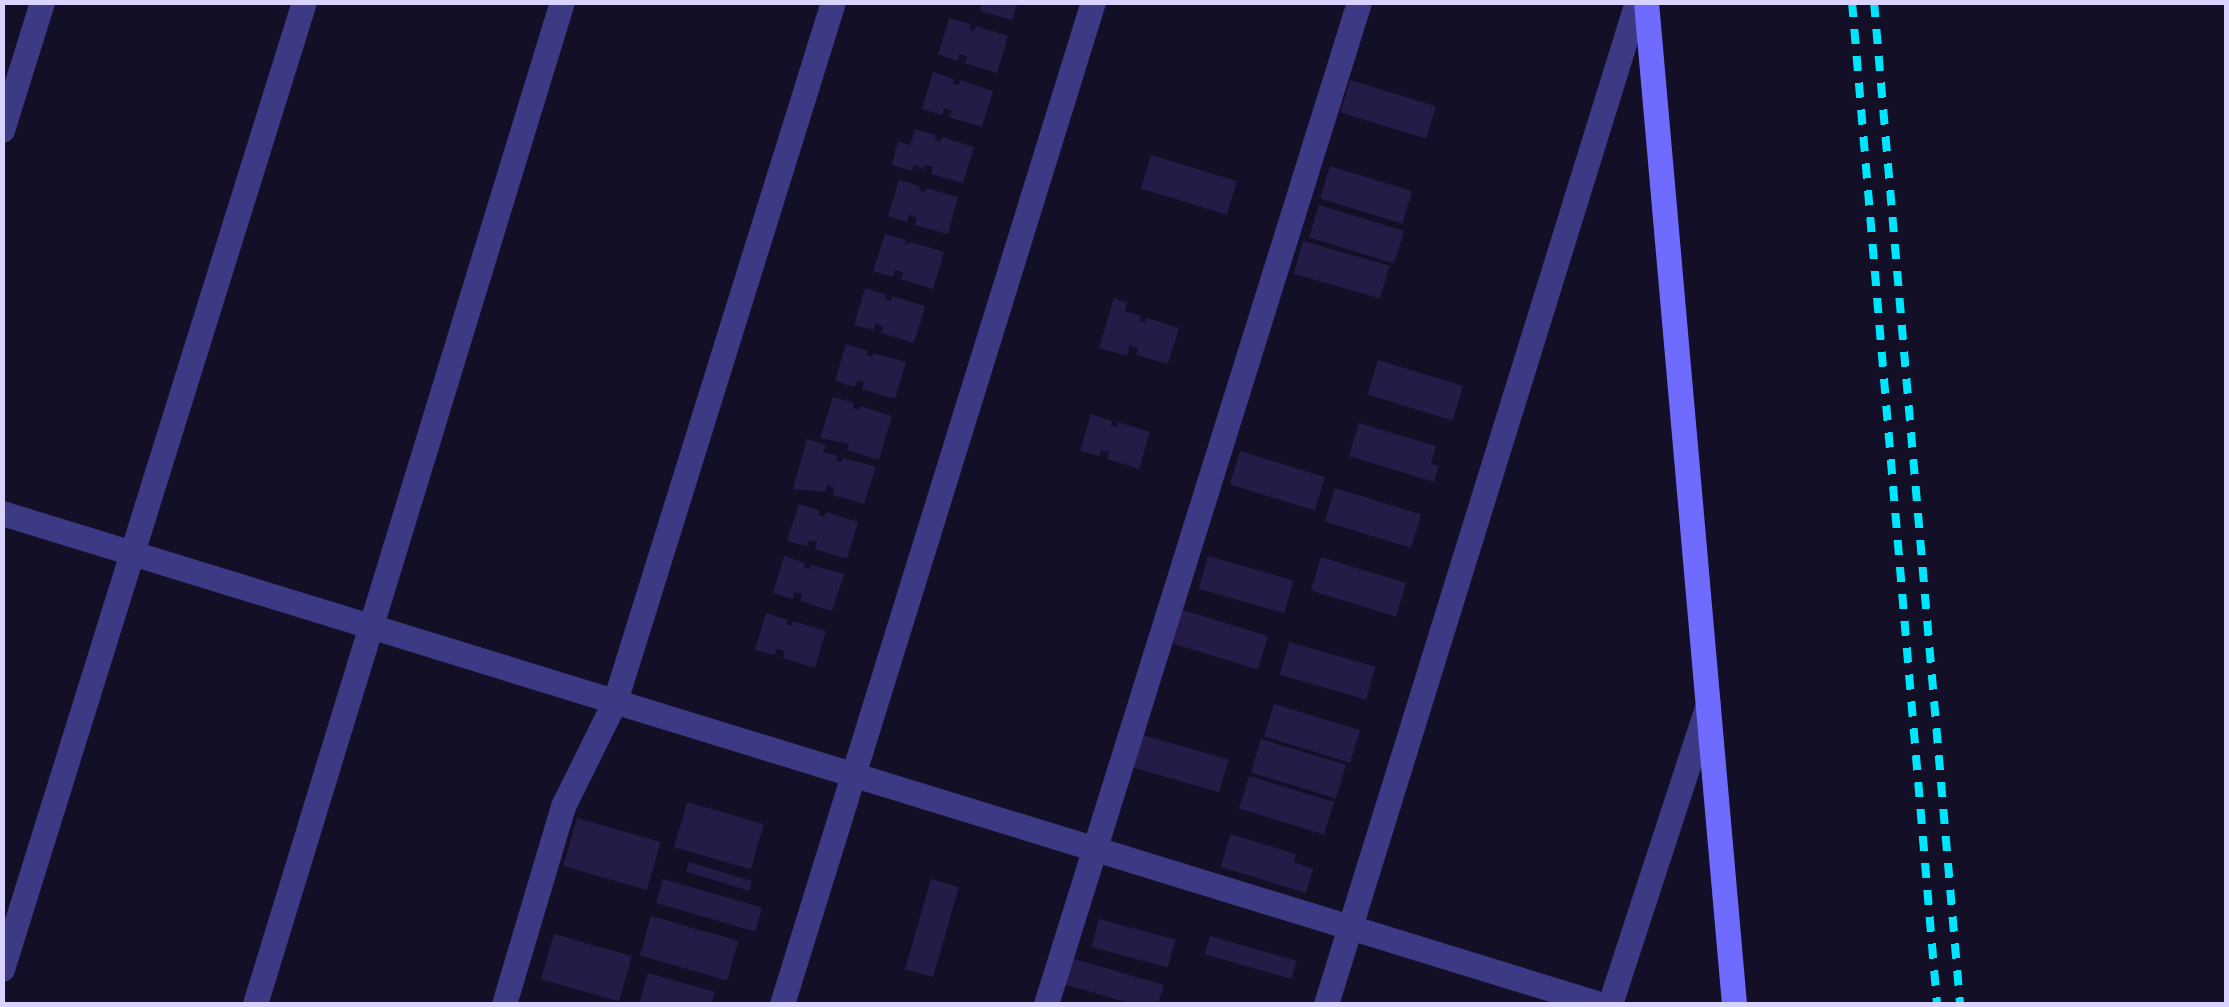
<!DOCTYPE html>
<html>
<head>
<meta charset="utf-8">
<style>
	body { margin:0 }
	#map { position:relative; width:2229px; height:1007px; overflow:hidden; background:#130f26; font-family:"PT Sans Narrow",sans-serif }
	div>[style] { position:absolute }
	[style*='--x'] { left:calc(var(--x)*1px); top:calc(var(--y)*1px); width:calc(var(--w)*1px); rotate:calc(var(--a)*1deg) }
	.building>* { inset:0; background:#241b47; transform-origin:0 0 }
	.street>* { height:25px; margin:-12.5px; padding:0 12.5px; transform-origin:12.5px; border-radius:12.5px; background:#3d3a85 }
	.secondary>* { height:25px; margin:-12.5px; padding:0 12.5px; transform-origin:12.5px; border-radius:12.5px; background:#6f6bff }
	.rail>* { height:8px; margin-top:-4px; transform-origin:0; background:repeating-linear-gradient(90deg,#00e5ff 0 15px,transparent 0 27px) }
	span { translate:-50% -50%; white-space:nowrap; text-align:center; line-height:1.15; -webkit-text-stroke:10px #130f26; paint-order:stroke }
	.frame { position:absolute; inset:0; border:5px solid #d9d4ff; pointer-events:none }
</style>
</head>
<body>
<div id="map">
	<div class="building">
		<i style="clip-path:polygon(982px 2px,1018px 2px,1012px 20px,980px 11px)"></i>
		<i style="clip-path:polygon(949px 18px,970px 24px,969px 29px,974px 31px,976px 26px,1008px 36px,997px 73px,965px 63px,967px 56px,960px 54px,957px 61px,938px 54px)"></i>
		<i style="clip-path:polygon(933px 72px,954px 79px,953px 84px,959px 85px,960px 80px,993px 91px,982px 127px,949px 117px,952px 111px,944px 108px,942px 115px,922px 109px)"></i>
		<i style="left:1350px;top:80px;width:90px;height:34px;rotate:17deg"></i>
		<i style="clip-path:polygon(915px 129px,936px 135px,935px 140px,940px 142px,942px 137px,974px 147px,963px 183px,931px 174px,933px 167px,925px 165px,924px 169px,914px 165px,912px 171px,892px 165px,898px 141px,910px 145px)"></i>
		<i style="left:1151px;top:155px;width:90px;height:35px;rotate:17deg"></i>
		<i style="left:1330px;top:166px;width:86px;height:34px;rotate:17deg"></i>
		<i style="clip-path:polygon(899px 180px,920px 186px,919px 190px,924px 192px,926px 188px,958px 197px,948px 234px,915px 225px,917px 218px,909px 215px,907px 222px,888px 216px)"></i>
		<i style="left:1319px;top:205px;width:89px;height:34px;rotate:17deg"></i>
		<i style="clip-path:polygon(885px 234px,906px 240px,904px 245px,911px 242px,944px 252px,933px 289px,901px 279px,903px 272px,895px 270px,893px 277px,873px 271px)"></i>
		<i style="left:1303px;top:241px;width:90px;height:34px;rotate:16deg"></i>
		<i style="clip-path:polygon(865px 288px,887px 295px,885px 299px,891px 301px,892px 296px,925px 306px,914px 343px,881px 333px,883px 326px,875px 324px,874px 330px,854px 325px)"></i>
		<i style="clip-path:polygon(1114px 298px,1127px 303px,1125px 311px,1141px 316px,1140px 321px,1145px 322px,1147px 318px,1179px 328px,1168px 364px,1136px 355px,1138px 348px,1130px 345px,1127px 356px,1099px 348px)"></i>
		<i style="clip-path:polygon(846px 344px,868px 351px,866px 355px,872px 357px,873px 353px,906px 362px,895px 399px,862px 389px,864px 382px,857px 380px,855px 387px,835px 381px)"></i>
		<i style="left:1378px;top:360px;width:89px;height:36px;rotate:17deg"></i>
		<i style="clip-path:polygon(833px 397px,854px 403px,853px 408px,858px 410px,860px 406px,892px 416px,879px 460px,847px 450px,849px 444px,820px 438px)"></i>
		<i style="clip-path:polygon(1091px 414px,1112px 421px,1111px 425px,1116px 427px,1118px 422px,1150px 432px,1139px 469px,1107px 459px,1109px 452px,1101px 450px,1099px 456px,1080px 451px)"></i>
		<i style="clip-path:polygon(1359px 423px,1436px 446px,1431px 464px,1439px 466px,1434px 482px,1349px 456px)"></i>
		<i style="clip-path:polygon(807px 439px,826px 445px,823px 452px,838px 456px,836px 460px,842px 462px,843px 458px,876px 467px,864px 504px,833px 495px,834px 488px,827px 485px,825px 492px,793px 489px)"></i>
		<i style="left:1240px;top:451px;width:89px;height:35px;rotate:17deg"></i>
		<i style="left:1335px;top:488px;width:90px;height:35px;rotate:17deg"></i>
		<i style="clip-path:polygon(799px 504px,820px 511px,818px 515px,824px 517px,826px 512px,858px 522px,847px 559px,815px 549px,817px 542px,809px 540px,807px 546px,787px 541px)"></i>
		<i style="clip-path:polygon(784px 556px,805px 563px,804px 567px,810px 569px,811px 565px,844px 574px,832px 611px,800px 601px,802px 594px,794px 592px,793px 599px,773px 593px)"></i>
		<i style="left:1208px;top:556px;width:89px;height:34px;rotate:16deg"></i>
		<i style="left:1321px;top:557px;width:89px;height:35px;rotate:17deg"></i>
		<i style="left:1183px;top:610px;width:89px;height:35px;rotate:17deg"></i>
		<i style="clip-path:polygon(766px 613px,788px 620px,786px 624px,792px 626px,793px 621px,826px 631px,815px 668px,783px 658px,784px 651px,776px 649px,775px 655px,755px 650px)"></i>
		<i style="left:1289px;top:642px;width:90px;height:34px;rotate:16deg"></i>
		<i style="left:1274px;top:704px;width:90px;height:34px;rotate:17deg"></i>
		<i style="left:1143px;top:735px;width:89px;height:34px;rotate:16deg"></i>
		<i style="left:1261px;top:739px;width:89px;height:35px;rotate:17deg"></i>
		<i style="left:1249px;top:776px;width:89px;height:34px;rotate:17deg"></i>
		<i style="left:687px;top:802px;width:80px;height:47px;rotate:16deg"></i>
		<i style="left:577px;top:818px;width:87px;height:50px;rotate:16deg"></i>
		<i style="clip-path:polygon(1230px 834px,1296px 854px,1294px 862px,1313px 869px,1306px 893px,1221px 867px)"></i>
		<i style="left:689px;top:862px;width:66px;height:10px;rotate:17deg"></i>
		<i style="left:663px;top:879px;width:103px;height:25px;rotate:16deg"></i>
		<i style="left:931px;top:879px;width:29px;height:94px;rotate:16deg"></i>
		<i style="left:651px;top:916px;width:91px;height:41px;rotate:16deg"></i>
		<i style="left:1099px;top:919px;width:79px;height:29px;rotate:15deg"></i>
		<i style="left:554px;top:934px;width:81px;height:47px;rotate:16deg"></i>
		<i style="left:1210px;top:936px;width:90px;height:19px;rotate:16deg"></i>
		<i style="clip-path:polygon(1071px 958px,1164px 985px,1158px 1004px,1133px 1004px,1063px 984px)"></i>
		<i style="clip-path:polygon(648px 973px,715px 992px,711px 1004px,639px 1004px)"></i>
	</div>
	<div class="street">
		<i style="--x:2;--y:130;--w:134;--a:-72.6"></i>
		<i style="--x:2;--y:513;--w:1672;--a:17.08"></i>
		<i style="--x:2;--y:969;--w:1013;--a:-72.66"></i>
		<i style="--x:255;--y:1004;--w:1048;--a:-72.97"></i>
		<i style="--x:504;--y:1004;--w:207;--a:-73.4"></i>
		<i style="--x:563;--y:806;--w:117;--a:-63.7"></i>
		<i style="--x:615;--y:701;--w:732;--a:-72.68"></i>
		<i style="--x:782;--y:1004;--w:1049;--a:-72.76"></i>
		<i style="--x:1046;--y:1004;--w:1050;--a:-72.65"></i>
		<i style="--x:1326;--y:1004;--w:1049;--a:-72.76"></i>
		<i style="--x:1610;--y:1004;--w:315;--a:-71.9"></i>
	</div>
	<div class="secondary">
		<i style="--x:1646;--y:2;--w:1006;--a:84.98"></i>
	</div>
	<div class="rail">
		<i style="--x:1852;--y:2;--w:1006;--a:85.15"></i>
		<i style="--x:1874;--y:2;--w:1006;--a:85.09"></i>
	</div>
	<div class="frame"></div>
</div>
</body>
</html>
